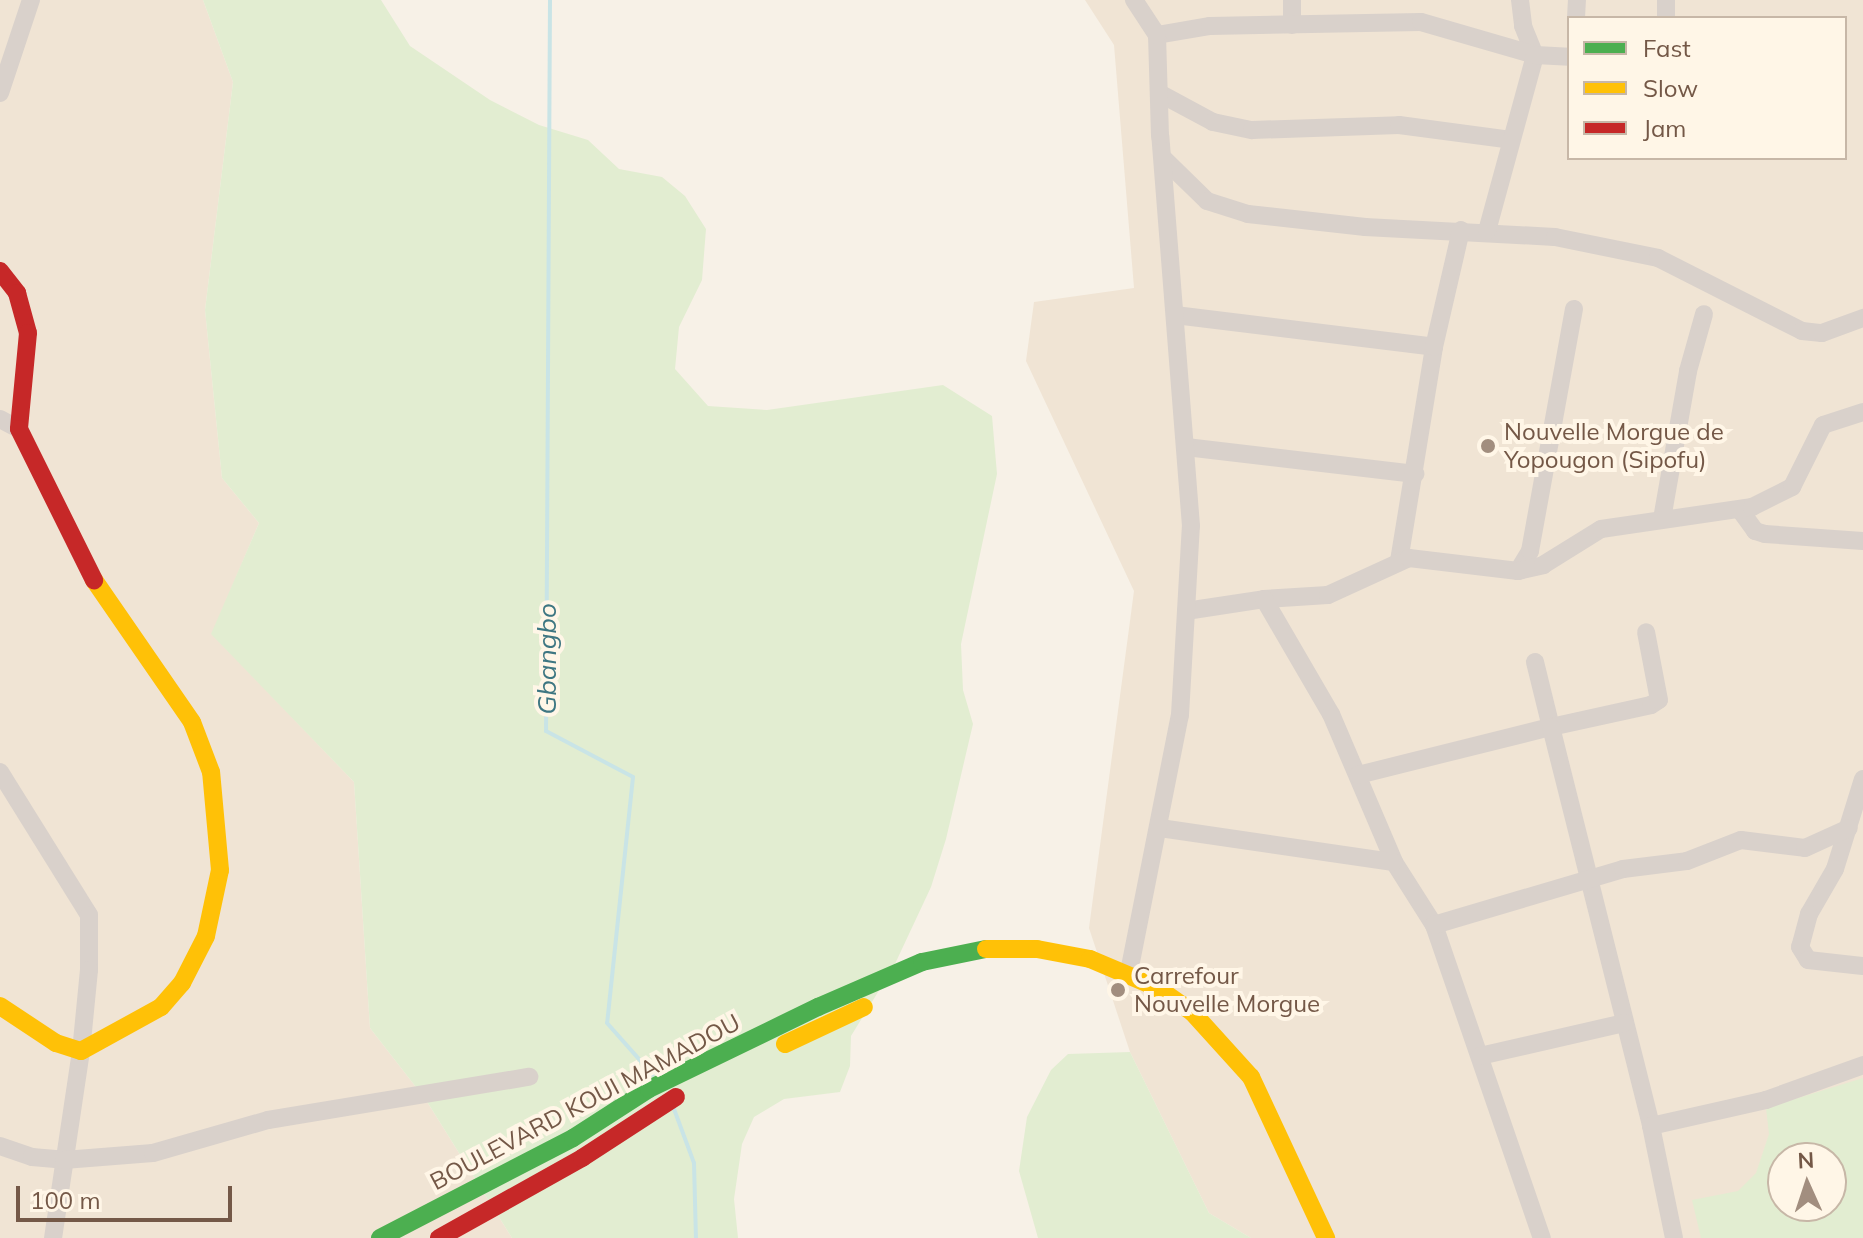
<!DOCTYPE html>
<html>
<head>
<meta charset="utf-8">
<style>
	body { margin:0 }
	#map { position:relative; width:1863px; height:1238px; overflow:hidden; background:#f7f1e7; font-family:Mulish,sans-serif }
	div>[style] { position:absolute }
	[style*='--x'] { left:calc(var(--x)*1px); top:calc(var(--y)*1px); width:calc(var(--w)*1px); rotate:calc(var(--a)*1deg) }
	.residential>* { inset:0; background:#f0e4d4 }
	.green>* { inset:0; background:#e2edd1 }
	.stream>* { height:4px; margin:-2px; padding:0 2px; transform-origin:2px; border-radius:2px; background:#c9e4e6 }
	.street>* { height:18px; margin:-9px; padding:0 9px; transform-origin:9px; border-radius:9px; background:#d9d1cb }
	.fast>* { height:18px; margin:-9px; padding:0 9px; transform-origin:9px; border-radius:9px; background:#4caf50 }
	.slow>* { height:18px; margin:-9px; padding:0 9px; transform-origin:9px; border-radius:9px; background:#ffc107 }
	.jam>* { height:18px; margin:-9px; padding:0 9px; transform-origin:9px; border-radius:9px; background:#c62828 }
	.dots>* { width:22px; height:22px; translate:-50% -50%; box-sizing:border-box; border:4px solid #fff6e7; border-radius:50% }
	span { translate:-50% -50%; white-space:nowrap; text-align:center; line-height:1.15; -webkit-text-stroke:8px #fff6e7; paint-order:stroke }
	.poi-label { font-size:24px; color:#745847 }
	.left { translate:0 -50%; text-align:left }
	.street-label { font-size:24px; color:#745847 }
	.water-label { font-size:26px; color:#3e7682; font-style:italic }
	.legend { position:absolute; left:1567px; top:16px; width:280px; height:144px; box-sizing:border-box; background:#fff6e7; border:2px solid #c7b7a7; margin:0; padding:10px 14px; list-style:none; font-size:24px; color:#745847 }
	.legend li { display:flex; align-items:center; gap:16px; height:40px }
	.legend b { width:40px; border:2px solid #c7b7a7 }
	.north { position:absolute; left:1767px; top:1142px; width:80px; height:80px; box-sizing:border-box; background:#fff6e7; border:2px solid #c7b7a7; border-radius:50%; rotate:357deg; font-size:22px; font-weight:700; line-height:32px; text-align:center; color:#745847 }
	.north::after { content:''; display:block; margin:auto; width:28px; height:36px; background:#a28e7f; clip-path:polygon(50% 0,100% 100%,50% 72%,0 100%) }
	.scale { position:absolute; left:16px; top:1186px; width:216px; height:36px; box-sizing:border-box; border:4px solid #745847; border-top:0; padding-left:10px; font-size:24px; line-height:28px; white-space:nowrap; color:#745847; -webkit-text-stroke:6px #fff6e7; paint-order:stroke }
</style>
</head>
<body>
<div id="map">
	<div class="residential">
		<i style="clip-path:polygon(0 0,203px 0,233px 82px,205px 310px,222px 478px,259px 523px,212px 634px,354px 782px,370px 1028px,426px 1100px,512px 1238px,0 1238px)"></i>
		<i style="clip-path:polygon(evenodd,1085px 0,1863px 0,1863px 1238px,1251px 1238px,1209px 1213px,1130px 1052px,1089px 928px,1134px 591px,1026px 361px,1034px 302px,1134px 288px,1114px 45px,1085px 0,1569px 18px,1845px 18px,1845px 158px,1569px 158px,1569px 18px,1085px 0,1783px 1158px,1831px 1158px,1831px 1206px,1783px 1206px,1783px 1158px)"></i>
	</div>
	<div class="green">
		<i style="clip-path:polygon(203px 0,381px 0,410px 46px,490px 100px,539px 125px,588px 140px,619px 169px,662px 177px,685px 196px,706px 229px,702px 280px,679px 327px,675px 369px,708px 406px,767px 410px,943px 385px,992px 416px,997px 474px,961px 644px,963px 690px,973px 724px,946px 839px,931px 887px,894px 966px,851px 1036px,850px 1066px,840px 1092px,784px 1099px,754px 1117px,742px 1144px,734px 1199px,738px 1238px,512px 1238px,426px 1100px,370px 1028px,354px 782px,211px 634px,259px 523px,222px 478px,205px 310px,233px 82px)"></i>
		<i style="clip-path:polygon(1130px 1052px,1209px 1213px,1251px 1238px,1038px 1238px,1019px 1171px,1027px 1117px,1051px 1070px,1068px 1054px)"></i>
		<i style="clip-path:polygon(evenodd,1863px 1078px,1863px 1238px,1701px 1238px,1692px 1200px,1738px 1191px,1756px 1173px,1769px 1134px,1766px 1108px,1863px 1078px,1783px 1158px,1831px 1158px,1831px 1206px,1783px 1206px,1783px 1158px)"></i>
	</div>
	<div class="stream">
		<i style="--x:550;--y:0;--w:731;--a:90.31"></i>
		<i style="--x:546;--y:731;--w:98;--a:27.9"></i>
		<i style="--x:633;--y:777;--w:247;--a:96"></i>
		<i style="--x:607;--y:1023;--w:69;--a:48.5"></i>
		<i style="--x:674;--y:1109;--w:58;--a:69.7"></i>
		<i style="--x:694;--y:1163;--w:75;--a:88.5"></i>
	</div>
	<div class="street">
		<i style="--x:1520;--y:0;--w:26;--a:83"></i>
		<i style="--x:1523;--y:26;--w:31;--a:68"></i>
		<i style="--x:1666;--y:0;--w:18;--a:90"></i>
		<i style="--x:1576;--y:18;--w:18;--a:-87"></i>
		<i style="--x:1292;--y:25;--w:25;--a:-90"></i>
		<i style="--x:1157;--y:35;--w:54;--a:-9.6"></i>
		<i style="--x:1210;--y:26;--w:211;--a:-1.1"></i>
		<i style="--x:1421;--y:22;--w:119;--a:16.1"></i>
		<i style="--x:0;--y:93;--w:98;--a:-71.6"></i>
		<i style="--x:1159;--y:93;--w:61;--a:28.2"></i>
		<i style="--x:1213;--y:122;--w:40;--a:12"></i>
		<i style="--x:1252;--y:130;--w:147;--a:-1.9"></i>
		<i style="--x:1399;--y:125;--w:113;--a:7.6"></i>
		<i style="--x:1164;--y:159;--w:60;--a:44.3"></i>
		<i style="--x:1207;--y:201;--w:43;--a:17.6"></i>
		<i style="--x:1248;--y:214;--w:118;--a:6.3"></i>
		<i style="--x:1365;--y:227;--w:190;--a:3"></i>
		<i style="--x:1555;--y:237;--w:105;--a:11.5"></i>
		<i style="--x:1658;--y:258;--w:161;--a:26.9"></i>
		<i style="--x:1802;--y:331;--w:20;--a:6"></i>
		<i style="--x:1822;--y:333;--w:44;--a:-20.1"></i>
		<i style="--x:1487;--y:231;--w:182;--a:-74.7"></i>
		<i style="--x:1535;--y:55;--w:34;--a:3"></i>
		<i style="--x:1175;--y:315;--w:261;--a:7"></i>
		<i style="--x:0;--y:419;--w:21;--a:28"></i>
		<i style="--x:1186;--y:447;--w:231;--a:6.7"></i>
		<i style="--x:1740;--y:510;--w:26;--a:54"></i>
		<i style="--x:1755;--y:531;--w:10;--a:17"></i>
		<i style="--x:1765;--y:534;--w:98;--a:4.1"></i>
		<i style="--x:1662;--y:519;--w:150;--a:-80"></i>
		<i style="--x:1688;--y:371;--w:59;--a:-74.3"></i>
		<i style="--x:1399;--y:561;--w:217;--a:-80.7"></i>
		<i style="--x:1434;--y:347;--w:120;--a:-77"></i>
		<i style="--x:1518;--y:571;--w:23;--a:-59"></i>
		<i style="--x:1530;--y:551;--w:246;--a:-79.7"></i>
		<i style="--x:1264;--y:599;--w:64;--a:-3.6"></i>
		<i style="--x:1328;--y:595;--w:89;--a:-24.6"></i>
		<i style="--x:1409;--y:558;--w:110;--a:6.8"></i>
		<i style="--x:1518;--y:571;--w:26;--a:-13"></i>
		<i style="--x:1543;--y:565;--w:68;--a:-31.8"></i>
		<i style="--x:1601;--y:529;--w:153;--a:-8.3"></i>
		<i style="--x:1752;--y:507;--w:45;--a:-26.6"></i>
		<i style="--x:1792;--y:487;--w:69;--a:-63.4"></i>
		<i style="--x:1823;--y:425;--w:42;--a:-18"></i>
		<i style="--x:1186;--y:611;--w:79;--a:-8.7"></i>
		<i style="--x:1264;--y:599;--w:133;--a:59.8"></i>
		<i style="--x:1331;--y:714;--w:161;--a:66.9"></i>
		<i style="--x:1394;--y:862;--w:75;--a:57.6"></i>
		<i style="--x:1434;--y:925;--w:331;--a:71"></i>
		<i style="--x:1535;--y:662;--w:67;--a:76.2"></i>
		<i style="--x:1551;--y:727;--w:102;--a:-12.4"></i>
		<i style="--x:1651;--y:705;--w:9;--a:-32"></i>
		<i style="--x:1659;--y:700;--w:69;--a:-100.8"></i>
		<i style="--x:0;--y:772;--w:168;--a:58.1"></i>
		<i style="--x:89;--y:915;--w:55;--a:90"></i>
		<i style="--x:89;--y:970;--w:81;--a:95.6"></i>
		<i style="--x:81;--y:1051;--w:189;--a:98.5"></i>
		<i style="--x:1358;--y:775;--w:199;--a:-14"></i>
		<i style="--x:1551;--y:727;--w:411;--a:75.9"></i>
		<i style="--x:1651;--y:1126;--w:114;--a:78.4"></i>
		<i style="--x:1863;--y:779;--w:94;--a:107.3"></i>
		<i style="--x:1835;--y:869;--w:52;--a:120"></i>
		<i style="--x:1809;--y:914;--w:34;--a:105"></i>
		<i style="--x:1800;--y:947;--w:15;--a:58"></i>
		<i style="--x:1808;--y:960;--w:55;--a:6.2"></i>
		<i style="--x:1160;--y:828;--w:236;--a:8.3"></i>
		<i style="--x:1434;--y:925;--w:197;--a:-16.5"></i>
		<i style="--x:1623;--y:869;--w:64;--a:-7.1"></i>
		<i style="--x:1687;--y:861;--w:58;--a:-21.3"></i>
		<i style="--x:1741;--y:840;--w:64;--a:7.1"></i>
		<i style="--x:1805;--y:848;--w:48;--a:-24.4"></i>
		<i style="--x:1129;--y:972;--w:262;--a:-78.8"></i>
		<i style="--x:1180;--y:715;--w:189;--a:-86.7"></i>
		<i style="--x:1191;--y:526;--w:391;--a:-94.5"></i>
		<i style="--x:1160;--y:136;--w:101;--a:-91.7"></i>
		<i style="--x:1157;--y:35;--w:42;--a:-123.3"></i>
		<i style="--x:1480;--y:1056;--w:148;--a:-12.9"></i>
		<i style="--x:1651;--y:1126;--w:118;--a:-12.7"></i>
		<i style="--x:1766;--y:1100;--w:103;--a:-19.8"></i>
		<i style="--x:0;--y:1146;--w:34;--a:19"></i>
		<i style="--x:32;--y:1157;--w:32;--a:5"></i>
		<i style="--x:64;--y:1160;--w:89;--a:-4.5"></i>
		<i style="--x:153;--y:1153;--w:120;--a:-16"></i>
		<i style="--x:268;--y:1120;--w:265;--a:-9.4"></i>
	</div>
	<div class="fast">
		<i style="--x:380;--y:1238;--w:217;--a:-27.4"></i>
		<i style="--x:573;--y:1138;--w:90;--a:-32.8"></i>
		<i style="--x:649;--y:1089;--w:188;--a:-25.9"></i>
		<i style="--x:818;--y:1007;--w:113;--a:-23.4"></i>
		<i style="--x:922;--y:962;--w:65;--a:-11.5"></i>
	</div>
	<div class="slow">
		<i style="--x:986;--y:949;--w:51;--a:0"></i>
		<i style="--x:1037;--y:949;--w:54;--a:10.7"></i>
		<i style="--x:1090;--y:959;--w:72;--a:23"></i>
		<i style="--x:1156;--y:987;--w:44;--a:34.8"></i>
		<i style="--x:1192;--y:1012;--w:88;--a:47.8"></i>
		<i style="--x:1251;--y:1077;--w:178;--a:65"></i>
		<i style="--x:0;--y:1006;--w:67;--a:33.5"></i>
		<i style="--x:56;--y:1043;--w:26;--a:18"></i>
		<i style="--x:81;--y:1051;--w:91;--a:-28.8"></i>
		<i style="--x:161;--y:1007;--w:32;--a:-49"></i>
		<i style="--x:182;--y:983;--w:53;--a:-62.9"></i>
		<i style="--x:206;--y:936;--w:67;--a:-78"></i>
		<i style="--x:220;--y:870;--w:98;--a:-95.2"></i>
		<i style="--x:211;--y:772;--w:53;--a:-110.8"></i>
		<i style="--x:192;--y:722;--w:173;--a:-124.6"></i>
		<i style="--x:785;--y:1044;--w:87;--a:-25.1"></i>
	</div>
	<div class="jam">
		<i style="--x:0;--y:271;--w:28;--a:52"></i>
		<i style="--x:17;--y:293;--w:41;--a:74.6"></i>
		<i style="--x:28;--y:333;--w:96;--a:95.4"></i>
		<i style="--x:19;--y:429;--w:169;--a:63.6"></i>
		<i style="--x:439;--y:1238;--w:164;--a:-29.2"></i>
		<i style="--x:582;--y:1158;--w:112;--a:-33"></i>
	</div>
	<div class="dots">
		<i style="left:1488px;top:446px;background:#a28e7f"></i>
		<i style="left:1118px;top:990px;background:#a28e7f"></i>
	</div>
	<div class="poi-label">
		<span class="left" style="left:1504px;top:446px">Nouvelle Morgue de<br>Yopougon (Sipofu)</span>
		<span class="left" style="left:1134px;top:990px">Carrefour<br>Nouvelle Morgue</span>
	</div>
	<div class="street-label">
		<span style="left:585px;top:1102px;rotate:-28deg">BOULEVARD KOUI MAMADOU</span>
	</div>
	<div class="water-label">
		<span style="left:547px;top:659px;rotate:-90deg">Gbangbo</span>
	</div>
	<ul class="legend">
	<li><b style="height:10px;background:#4caf50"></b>Fast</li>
	<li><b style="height:10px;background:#ffc107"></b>Slow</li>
	<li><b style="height:10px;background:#c62828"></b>Jam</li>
	</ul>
	<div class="north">N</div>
	<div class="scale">100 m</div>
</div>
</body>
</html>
